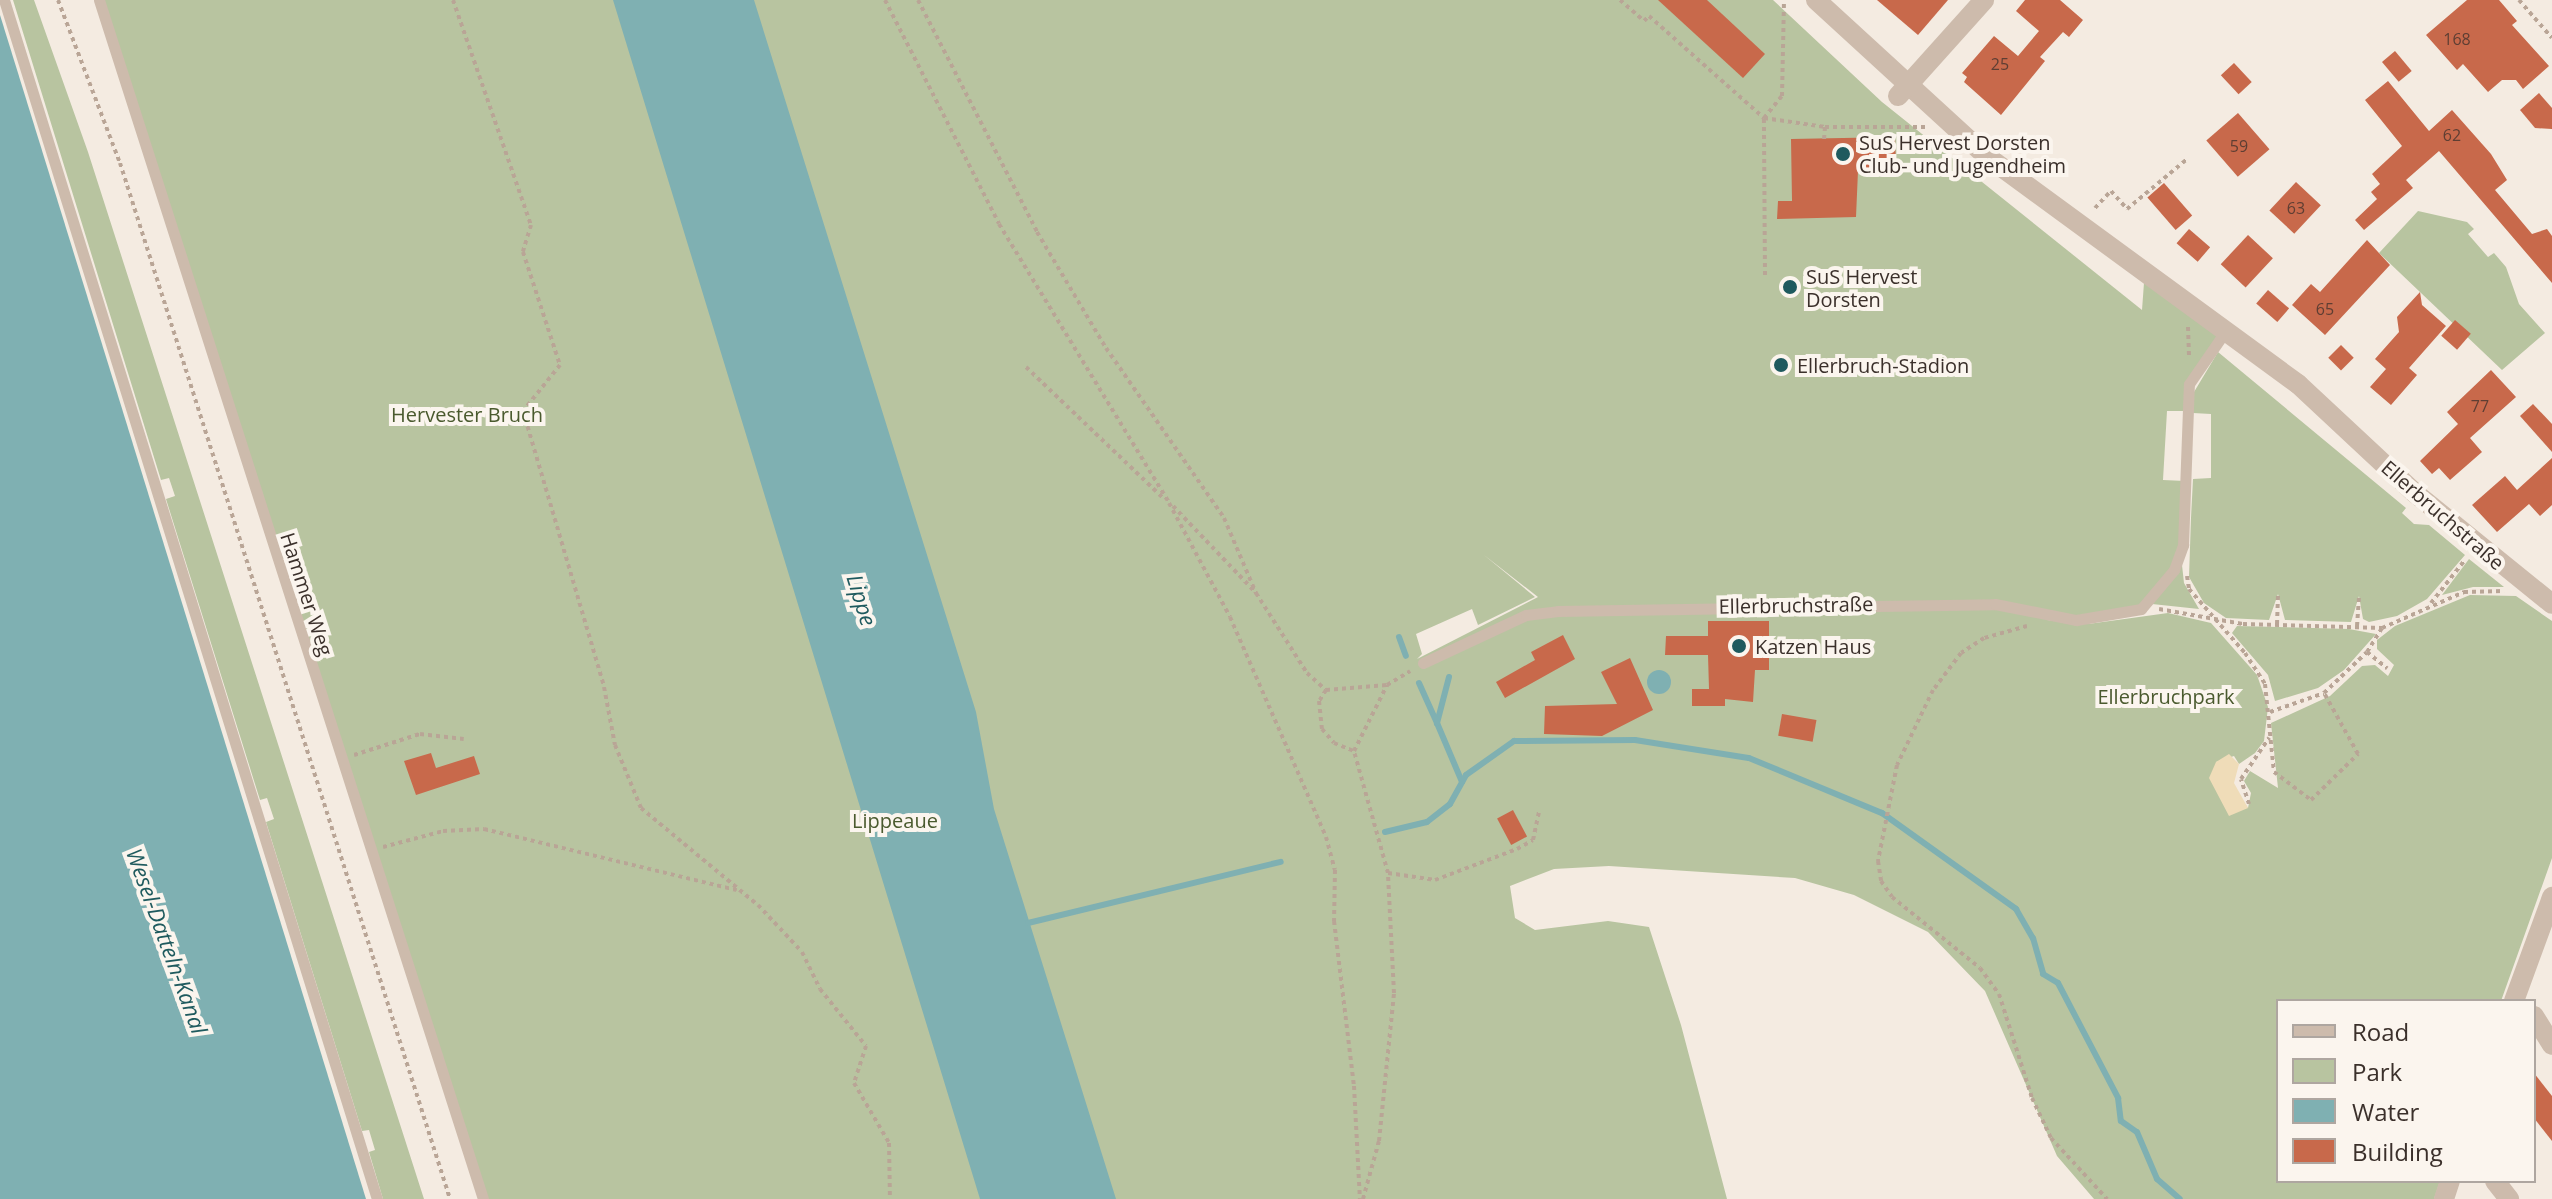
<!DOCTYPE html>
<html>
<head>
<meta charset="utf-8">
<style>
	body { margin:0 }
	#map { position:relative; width:2552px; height:1199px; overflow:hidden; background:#f4ebe1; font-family:"Open Sans",sans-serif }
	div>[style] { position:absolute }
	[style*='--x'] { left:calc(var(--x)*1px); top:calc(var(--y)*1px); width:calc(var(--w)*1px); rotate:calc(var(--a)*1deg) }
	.green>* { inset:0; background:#b8c4a0 }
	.sand>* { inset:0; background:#efdcb8 }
	.water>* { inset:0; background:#7fb0b2 }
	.round { border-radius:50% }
	.stream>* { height:6px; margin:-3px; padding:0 3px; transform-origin:3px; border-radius:3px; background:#7fb0b2 }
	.building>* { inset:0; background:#c8694b; transform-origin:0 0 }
	.path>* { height:4px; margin-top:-2px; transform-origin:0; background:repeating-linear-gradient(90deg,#b9a596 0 4px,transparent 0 8px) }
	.service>* { height:11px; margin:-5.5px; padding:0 5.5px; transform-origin:5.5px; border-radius:5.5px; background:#cdbbac }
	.minor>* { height:20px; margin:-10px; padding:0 10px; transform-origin:10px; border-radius:10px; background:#cdbbac }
	.dots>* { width:22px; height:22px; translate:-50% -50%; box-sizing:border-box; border:4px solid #fbf5ee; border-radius:50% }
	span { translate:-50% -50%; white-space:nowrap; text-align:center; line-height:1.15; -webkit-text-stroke:8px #fbf5ee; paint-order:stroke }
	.number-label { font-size:16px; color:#5e3e33 }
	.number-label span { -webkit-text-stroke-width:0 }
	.poi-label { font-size:20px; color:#3b302b }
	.left { translate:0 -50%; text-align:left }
	.park-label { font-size:20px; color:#4a5a2e }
	.street-label { font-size:20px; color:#3b302b }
	.water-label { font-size:22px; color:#1f5a5e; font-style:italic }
	.legend { position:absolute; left:2276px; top:999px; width:260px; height:184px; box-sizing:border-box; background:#fbf5ee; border:2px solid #aea6a0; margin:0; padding:10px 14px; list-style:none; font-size:24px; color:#3b302b }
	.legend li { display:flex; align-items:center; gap:16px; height:40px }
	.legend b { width:40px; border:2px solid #aea6a0 }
</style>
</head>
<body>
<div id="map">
	<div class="green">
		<i style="clip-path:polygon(13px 0,34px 0,88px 152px,424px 1199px,383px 1199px,369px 1152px,375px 1150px,369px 1130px,362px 1131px,266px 822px,274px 819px,267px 798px,260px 800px,166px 499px,175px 496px,169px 478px,161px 480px)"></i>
		<i style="clip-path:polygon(evenodd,101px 0,1773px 0,1882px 102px,2142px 310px,2145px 269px,2227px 329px,2189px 384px,2187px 411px,2167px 411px,2163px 480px,2185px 481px,2186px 517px,2174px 570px,2141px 609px,2047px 620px,2088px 624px,2168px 613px,2211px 623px,2257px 675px,2268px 707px,2264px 741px,2255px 753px,2239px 764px,2234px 756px,2216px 762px,2248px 808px,2251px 793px,2244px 781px,2250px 771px,2278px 788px,2271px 723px,2330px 696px,2362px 666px,2375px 665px,2388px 676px,2394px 665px,2377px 649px,2377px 640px,2395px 626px,2470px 595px,2516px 596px,2552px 621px,2552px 858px,2501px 1001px,2278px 1001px,2278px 1181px,2440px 1181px,2434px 1199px,2094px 1199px,2057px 1156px,1985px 991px,1928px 932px,1854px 895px,1795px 878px,1609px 866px,1554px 869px,1510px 886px,1515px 918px,1535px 930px,1608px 921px,1649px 927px,1681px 1025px,1727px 1199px,479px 1199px,101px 0,1484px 555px,1538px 597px,1417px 659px,1422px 654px,1416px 634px,1472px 609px,1478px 625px,1535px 597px,1484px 555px)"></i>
		<i style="clip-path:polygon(2418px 211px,2467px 222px,2474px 229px,2468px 234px,2488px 257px,2494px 253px,2506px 267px,2519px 304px,2545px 333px,2502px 370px,2379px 253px)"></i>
		<i style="clip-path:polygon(2218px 352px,2406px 508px,2402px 513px,2414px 524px,2429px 525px,2465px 555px,2427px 599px,2397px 616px,2369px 622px,2363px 619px,2359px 596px,2351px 622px,2285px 620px,2278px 594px,2269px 620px,2226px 618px,2204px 603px,2189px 577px,2191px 518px,2193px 479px,2211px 478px,2211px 414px,2193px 413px,2194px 392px)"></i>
		<i style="clip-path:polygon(2469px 559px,2504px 587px,2473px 587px,2442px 595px)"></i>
		<i style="clip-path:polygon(2182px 565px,2184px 583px,2199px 609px,2152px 604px)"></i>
		<i style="clip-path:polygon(2237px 626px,2349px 629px,2376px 634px,2344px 670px,2318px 688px,2275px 701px,2268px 675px,2232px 633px)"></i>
	</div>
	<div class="sand">
		<i style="clip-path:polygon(2229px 754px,2239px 764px,2234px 783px,2248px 808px,2229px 816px,2209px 778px,2216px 762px)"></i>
	</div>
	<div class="water">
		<i style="clip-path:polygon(613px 0,754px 0,976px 712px,994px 809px,1116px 1199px,980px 1199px)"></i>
		<i style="clip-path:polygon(0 15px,115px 386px,366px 1199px,0 1199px)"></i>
		<i class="round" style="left:1647px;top:670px;width:24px;height:24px"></i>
	</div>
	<div class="stream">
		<i style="--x:1399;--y:637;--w:20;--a:70"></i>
		<i style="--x:1449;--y:677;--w:48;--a:104.6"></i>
		<i style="--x:1437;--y:723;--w:64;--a:67"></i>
		<i style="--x:1419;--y:683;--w:44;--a:65.8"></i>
		<i style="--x:1385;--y:832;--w:43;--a:-13.4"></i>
		<i style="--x:1427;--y:822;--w:29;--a:-38"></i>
		<i style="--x:1450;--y:804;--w:33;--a:-61"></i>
		<i style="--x:1466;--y:775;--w:59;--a:-35.3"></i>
		<i style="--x:1514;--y:741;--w:121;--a:-0.5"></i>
		<i style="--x:1635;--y:740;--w:115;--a:9"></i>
		<i style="--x:1749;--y:758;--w:144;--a:22.5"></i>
		<i style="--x:1882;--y:813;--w:165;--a:35.6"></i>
		<i style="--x:2016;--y:909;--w:34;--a:60"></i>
		<i style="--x:2033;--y:938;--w:37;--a:74"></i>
		<i style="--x:2043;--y:974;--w:17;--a:31"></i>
		<i style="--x:2058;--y:983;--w:130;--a:62.4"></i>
		<i style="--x:2118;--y:1098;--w:23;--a:83"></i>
		<i style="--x:2121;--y:1121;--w:19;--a:35"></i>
		<i style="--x:2137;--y:1132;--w:51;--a:66.9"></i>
		<i style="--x:2157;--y:1179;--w:30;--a:41"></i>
		<i style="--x:1028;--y:923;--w:260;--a:-13.6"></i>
	</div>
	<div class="building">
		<i style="clip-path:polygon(1658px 0,1707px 0,1765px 54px,1743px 78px)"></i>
		<i style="clip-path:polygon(1877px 0,1948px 0,1918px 35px)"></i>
		<i style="clip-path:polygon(2025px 0,2060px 0,2083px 20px,2069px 37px,2063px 32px,2040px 57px,2045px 61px,2001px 115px,1964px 82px,1967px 77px,1962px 73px,1994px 36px,2018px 56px,2039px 31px,2016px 11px)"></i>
		<i style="clip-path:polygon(2467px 0,2499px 0,2517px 21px,2512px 25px,2549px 66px,2523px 89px,2516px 80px,2502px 80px,2488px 92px,2463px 64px,2457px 70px,2426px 35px)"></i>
		<i style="left:2395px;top:51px;width:26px;height:17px;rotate:50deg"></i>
		<i style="left:2234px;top:63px;width:26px;height:18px;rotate:47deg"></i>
		<i style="clip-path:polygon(2388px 81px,2429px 131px,2452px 110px,2491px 154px,2507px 180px,2495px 190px,2532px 234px,2547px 229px,2552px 236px,2552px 283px,2439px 151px,2406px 180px,2413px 188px,2364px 230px,2355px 220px,2377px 199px,2371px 192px,2380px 184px,2372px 174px,2402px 146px,2365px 100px)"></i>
		<i style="clip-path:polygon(2539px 93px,2552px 108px,2552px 129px,2535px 128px,2520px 110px)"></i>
		<i style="left:2238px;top:113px;width:48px;height:42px;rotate:49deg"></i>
		<i style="clip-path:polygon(1895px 137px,1896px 169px,1858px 171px,1856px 217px,1777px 219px,1778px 201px,1792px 201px,1791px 139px)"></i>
		<i style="left:2296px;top:182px;width:34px;height:39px;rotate:43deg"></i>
		<i style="left:2164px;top:183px;width:43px;height:22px;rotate:49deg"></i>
		<i style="left:2189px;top:229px;width:28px;height:19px;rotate:41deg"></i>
		<i style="left:2248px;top:235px;width:34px;height:40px;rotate:43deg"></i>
		<i style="clip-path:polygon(2367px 240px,2390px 265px,2325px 335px,2292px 305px,2311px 284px,2320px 292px)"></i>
		<i style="left:2268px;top:290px;width:28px;height:18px;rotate:41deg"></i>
		<i style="clip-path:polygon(2420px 292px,2422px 305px,2446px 326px,2409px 368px,2417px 375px,2391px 405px,2370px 387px,2386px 369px,2375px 359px,2399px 332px,2397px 317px)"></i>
		<i style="left:2455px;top:320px;width:21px;height:21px;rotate:41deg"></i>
		<i style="left:2341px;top:345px;width:18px;height:18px;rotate:45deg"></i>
		<i style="clip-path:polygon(2491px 370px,2516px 397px,2470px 438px,2482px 452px,2450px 480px,2439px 468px,2432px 474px,2420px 461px,2458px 424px,2447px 412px)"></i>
		<i style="clip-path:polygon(2533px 404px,2552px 424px,2552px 452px,2520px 416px)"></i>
		<i style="clip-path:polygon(2552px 458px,2552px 505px,2540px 516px,2529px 504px,2497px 532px,2472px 505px,2505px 476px,2517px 490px)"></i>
		<i style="clip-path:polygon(1708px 621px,1769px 621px,1769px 670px,1755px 670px,1753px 702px,1725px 699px,1725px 706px,1692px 706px,1692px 689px,1709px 689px,1708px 655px,1665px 655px,1666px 636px,1708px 636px)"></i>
		<i style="clip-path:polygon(1563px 635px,1575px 659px,1505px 698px,1496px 682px,1535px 660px,1531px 652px)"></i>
		<i style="clip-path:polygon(1630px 658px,1653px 710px,1602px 736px,1544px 734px,1545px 706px,1617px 704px,1601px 672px)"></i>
		<i style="left:1782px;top:714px;width:35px;height:22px;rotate:10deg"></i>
		<i style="clip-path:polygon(431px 753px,436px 768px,474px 756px,480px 774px,416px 795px,404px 761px)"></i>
		<i style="left:1513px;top:810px;width:30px;height:18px;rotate:62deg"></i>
		<i style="clip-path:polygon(2534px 1073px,2552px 1096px,2552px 1141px,2534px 1118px)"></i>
	</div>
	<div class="path">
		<i style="--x:58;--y:0;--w:174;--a:69.2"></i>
		<i style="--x:120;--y:163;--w:1087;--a:72.33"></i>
		<i style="--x:453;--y:0;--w:238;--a:70.9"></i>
		<i style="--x:531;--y:225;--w:28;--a:107"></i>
		<i style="--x:523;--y:252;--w:119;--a:71.9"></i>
		<i style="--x:560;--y:365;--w:59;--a:128.8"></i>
		<i style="--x:523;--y:411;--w:288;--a:73.6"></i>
		<i style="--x:604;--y:687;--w:59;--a:79.3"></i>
		<i style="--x:615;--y:745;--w:68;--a:67.6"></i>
		<i style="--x:641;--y:808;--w:152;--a:39.7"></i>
		<i style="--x:758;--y:905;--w:64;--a:46.9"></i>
		<i style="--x:802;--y:952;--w:41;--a:64.1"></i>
		<i style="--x:820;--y:989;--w:73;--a:51.1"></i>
		<i style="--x:866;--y:1046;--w:39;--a:108"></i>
		<i style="--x:854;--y:1083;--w:69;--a:59.7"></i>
		<i style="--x:889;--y:1143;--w:56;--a:89"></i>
		<i style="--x:885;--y:0;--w:251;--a:63"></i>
		<i style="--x:999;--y:224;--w:327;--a:58.6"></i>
		<i style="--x:1169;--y:503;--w:129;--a:61.8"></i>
		<i style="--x:1230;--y:617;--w:240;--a:66.4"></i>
		<i style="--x:1326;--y:837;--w:34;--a:75"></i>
		<i style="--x:1335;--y:870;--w:51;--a:91.1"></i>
		<i style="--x:1334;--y:921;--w:166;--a:83.1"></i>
		<i style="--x:1354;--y:1086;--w:113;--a:87"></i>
		<i style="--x:918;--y:0;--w:261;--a:62.8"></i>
		<i style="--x:1037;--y:232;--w:135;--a:59.3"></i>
		<i style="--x:1106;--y:348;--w:207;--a:55.2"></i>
		<i style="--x:1224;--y:518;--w:82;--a:66.9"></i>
		<i style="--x:1620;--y:0;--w:32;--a:41"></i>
		<i style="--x:1644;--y:21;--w:7;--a:-45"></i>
		<i style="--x:1649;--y:16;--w:154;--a:41.6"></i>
		<i style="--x:1764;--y:118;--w:28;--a:-51"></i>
		<i style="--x:1782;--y:96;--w:96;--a:-88.8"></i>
		<i style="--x:2519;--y:0;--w:50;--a:49"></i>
		<i style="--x:1824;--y:139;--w:12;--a:-85"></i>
		<i style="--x:2095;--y:208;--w:23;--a:-47"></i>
		<i style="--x:2111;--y:191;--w:24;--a:48"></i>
		<i style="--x:2127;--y:209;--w:77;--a:-39.7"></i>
		<i style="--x:1765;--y:275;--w:157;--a:-90.4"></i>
		<i style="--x:1764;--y:118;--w:62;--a:8.4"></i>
		<i style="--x:1825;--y:127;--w:102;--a:0"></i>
		<i style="--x:2188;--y:327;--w:31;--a:88"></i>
		<i style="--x:1026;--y:367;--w:190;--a:43.7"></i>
		<i style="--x:1173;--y:506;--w:120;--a:46.3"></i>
		<i style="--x:1256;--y:593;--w:95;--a:57.5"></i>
		<i style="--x:1307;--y:673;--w:25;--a:42"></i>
		<i style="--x:1326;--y:690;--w:61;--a:-4.7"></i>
		<i style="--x:2187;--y:576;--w:13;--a:81"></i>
		<i style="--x:2189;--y:589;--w:85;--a:48.8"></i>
		<i style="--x:2245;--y:653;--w:37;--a:57"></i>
		<i style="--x:2265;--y:684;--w:88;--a:84.2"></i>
		<i style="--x:2274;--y:772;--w:46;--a:37.1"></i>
		<i style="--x:2311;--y:800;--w:66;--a:-44.4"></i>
		<i style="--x:2358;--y:754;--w:70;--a:-119.1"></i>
		<i style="--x:2431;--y:603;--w:55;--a:-51.7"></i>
		<i style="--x:2159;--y:609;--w:85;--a:10.1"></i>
		<i style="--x:2243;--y:624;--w:139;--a:1.6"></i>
		<i style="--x:2382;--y:628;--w:90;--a:-23.7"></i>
		<i style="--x:2464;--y:592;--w:40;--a:-1.4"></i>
		<i style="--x:2277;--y:624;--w:30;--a:-88"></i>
		<i style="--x:2027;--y:626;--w:45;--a:164.4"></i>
		<i style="--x:1984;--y:638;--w:27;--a:147"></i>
		<i style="--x:1961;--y:653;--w:46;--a:127.1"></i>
		<i style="--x:1933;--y:690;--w:83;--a:115.6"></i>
		<i style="--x:1897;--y:765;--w:98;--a:101.2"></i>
		<i style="--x:1878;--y:861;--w:20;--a:81"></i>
		<i style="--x:1881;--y:881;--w:19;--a:55"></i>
		<i style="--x:1892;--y:897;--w:113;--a:38.9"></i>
		<i style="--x:1980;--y:968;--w:32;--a:54"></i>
		<i style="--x:1999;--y:994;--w:109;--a:72.4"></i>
		<i style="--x:2032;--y:1098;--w:44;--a:64.6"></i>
		<i style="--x:2051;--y:1138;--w:83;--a:47.4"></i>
		<i style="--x:2357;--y:626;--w:30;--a:-86"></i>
		<i style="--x:2367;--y:652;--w:26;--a:39"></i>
		<i style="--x:1326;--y:690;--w:13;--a:122"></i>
		<i style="--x:1319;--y:701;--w:28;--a:84"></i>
		<i style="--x:1322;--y:729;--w:18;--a:49"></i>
		<i style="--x:1334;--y:743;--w:22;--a:22"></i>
		<i style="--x:2270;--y:712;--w:57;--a:-19.4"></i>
		<i style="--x:2324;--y:693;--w:59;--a:-43.6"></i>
		<i style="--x:2367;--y:652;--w:28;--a:-58"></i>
		<i style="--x:354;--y:755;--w:69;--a:-17.7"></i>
		<i style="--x:420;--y:734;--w:44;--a:6.5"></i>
		<i style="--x:2249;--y:804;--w:26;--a:-108"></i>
		<i style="--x:2241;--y:779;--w:50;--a:-55.7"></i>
		<i style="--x:383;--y:847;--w:62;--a:-14.9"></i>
		<i style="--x:443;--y:831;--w:41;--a:-2.8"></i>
		<i style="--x:484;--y:829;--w:260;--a:13.6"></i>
		<i style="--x:1388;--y:873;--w:48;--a:8.5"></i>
		<i style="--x:1435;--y:880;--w:88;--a:-20.7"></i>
		<i style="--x:1517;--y:849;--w:18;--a:-29"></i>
		<i style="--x:1533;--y:840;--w:30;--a:-78"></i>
		<i style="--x:1363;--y:1199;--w:60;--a:-74.6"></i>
		<i style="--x:1379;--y:1141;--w:149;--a:-84.2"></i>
		<i style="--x:1394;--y:993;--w:120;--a:-92.9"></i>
		<i style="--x:1388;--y:873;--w:127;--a:-105.6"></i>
		<i style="--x:1354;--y:751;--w:74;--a:-63.4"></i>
		<i style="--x:1387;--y:685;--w:27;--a:-31"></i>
	</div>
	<div class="service">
		<i style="--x:4;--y:0;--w:1256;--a:72.72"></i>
		<i style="--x:99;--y:0;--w:1259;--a:72.24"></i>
		<i style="--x:1423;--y:663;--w:114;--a:-25"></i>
		<i style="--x:1526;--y:615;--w:32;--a:-7"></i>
		<i style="--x:1558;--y:611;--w:437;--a:-0.9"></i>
		<i style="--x:1995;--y:604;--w:83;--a:11.2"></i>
		<i style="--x:2076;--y:620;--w:66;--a:-9.6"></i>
		<i style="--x:2141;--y:609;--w:51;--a:-49.8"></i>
		<i style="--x:2174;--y:570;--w:27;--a:-70"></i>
		<i style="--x:2183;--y:545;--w:161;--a:-87.9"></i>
		<i style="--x:2189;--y:384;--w:67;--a:-55.4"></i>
	</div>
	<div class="minor">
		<i style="--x:1816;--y:0;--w:229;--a:42.5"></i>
		<i style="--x:1985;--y:155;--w:388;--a:36.2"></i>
		<i style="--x:2298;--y:384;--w:160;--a:43"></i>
		<i style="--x:2415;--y:493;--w:176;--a:39"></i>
		<i style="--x:1898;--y:96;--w:129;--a:-48.1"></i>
		<i style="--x:2514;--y:1001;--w:111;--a:-69.9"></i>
		<i style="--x:2534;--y:1016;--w:34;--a:58"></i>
		<i style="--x:2495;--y:1181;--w:23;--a:52"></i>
		<i style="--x:2444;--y:1199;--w:19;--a:-72"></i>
	</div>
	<div class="dots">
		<i style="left:1843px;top:154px;background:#1f5a5e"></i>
		<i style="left:1790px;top:287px;background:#1f5a5e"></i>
		<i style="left:1781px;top:365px;background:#1f5a5e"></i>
		<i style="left:1739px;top:646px;background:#1f5a5e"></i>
	</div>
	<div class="number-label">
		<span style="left:2457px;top:39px">168</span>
		<span style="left:2000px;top:64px">25</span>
		<span style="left:2452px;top:135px">62</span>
		<span style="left:2239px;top:146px">59</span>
		<span style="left:2296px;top:208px">63</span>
		<span style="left:2325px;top:309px">65</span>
		<span style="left:2480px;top:406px">77</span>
	</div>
	<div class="poi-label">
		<span class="left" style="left:1859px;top:154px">SuS Hervest Dorsten<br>Club- und Jugendheim</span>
		<span class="left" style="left:1806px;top:288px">SuS Hervest<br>Dorsten</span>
		<span class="left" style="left:1797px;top:365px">Ellerbruch-Stadion</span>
		<span class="left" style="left:1755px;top:646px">Katzen Haus</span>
	</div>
	<div class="park-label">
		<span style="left:467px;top:414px">Hervester Bruch</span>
		<span style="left:2166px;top:696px">Ellerbruchpark</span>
		<span style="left:895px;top:820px">Lippeaue</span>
	</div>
	<div class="street-label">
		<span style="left:2443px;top:515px;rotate:41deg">Ellerbruchstraße</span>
		<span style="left:307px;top:594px;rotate:72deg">Hammer Weg</span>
		<span style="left:1796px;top:605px;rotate:-1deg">Ellerbruchstraße</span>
	</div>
	<div class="water-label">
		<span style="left:862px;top:600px;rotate:73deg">Lippe</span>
		<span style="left:167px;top:941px;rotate:70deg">Wesel-Datteln-Kanal</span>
	</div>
	<ul class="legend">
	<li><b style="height:10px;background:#cdbbac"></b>Road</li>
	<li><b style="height:22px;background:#b8c4a0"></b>Park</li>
	<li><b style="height:22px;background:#7fb0b2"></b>Water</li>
	<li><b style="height:22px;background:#c8694b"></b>Building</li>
	</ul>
</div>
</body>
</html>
